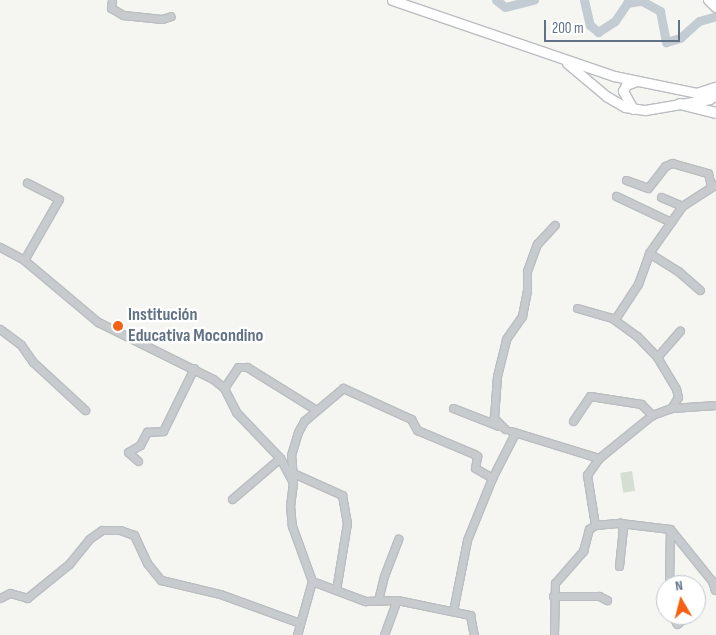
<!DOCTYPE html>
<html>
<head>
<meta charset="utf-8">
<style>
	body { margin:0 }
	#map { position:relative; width:716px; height:635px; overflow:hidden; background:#f5f6f1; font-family:"Sofia Sans Condensed",sans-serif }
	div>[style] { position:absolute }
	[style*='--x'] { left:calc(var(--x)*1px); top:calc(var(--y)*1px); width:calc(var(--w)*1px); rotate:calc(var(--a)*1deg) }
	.green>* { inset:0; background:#d5ded2; transform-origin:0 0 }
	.river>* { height:9px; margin:-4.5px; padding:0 4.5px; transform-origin:4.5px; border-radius:4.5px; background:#c2ccd2 }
	.roads { filter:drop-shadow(1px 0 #babdc1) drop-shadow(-1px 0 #babdc1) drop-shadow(0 1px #babdc1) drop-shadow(0 -1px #babdc1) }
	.minor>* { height:7px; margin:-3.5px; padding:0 3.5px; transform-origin:3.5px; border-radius:3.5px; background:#c8cbce }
	.major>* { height:9px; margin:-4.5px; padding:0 4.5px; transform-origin:4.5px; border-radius:4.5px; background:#fff }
	.highway>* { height:10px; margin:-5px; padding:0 5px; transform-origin:5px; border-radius:5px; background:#fff }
	.dots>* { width:14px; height:14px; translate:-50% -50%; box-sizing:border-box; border:2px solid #fff; border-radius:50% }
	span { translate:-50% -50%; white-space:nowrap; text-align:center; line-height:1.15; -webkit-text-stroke:5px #fff; paint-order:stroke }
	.poi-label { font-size:18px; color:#627286; font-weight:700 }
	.left { translate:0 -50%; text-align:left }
	.north { position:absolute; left:656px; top:575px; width:50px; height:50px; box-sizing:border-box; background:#fff; border:1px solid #c0c7cf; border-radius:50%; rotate:352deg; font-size:14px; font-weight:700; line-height:20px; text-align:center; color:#627286 }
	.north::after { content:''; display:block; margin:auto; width:18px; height:22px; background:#f46114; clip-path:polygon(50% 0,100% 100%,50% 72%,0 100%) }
	.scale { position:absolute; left:544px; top:20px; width:136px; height:22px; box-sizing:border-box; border:2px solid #627286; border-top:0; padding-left:6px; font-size:15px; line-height:18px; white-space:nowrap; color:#627286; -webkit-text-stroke:4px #fff; paint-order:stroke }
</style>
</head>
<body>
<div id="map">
	<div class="green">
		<i style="left:632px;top:471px;width:20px;height:12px;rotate:81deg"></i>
	</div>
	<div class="river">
		<i style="--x:496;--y:0;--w:11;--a:38"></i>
		<i style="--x:505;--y:7;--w:30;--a:-14"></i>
		<i style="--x:584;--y:0;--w:26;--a:77"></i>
		<i style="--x:590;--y:25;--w:11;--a:41"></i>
		<i style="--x:598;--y:32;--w:20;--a:-33"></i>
		<i style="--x:615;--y:21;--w:22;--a:-56"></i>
		<i style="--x:627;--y:3;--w:15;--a:-8"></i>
		<i style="--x:642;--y:1;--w:21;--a:29"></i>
		<i style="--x:660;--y:11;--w:32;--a:79"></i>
		<i style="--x:666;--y:42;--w:15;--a:-16"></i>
		<i style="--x:680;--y:38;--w:25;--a:-42"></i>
		<i style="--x:699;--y:21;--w:18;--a:-16"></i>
	</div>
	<div class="roads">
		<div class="minor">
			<i style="--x:112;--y:0;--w:8;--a:97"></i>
			<i style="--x:111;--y:8;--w:14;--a:30"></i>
			<i style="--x:123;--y:15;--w:39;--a:6"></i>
			<i style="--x:162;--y:19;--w:9;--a:-18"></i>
			<i style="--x:626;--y:180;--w:23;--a:20"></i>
			<i style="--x:648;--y:188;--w:28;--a:-52"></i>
			<i style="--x:665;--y:166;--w:8;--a:-23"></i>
			<i style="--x:672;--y:163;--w:37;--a:16"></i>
			<i style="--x:708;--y:173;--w:13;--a:77"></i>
			<i style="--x:616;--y:196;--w:61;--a:25.3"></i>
			<i style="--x:661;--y:197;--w:23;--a:23"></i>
			<i style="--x:0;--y:247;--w:27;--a:28"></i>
			<i style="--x:24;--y:260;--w:97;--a:40"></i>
			<i style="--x:98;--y:322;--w:128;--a:26.4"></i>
			<i style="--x:213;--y:379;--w:14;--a:39"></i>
			<i style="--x:224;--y:388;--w:27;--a:63"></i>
			<i style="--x:236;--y:412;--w:64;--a:46.3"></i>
			<i style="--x:280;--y:458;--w:27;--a:62"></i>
			<i style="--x:293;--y:482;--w:23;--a:97"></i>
			<i style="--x:290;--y:505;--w:21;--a:85"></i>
			<i style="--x:292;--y:526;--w:59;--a:70"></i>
			<i style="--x:312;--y:581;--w:56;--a:105.5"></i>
			<i style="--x:649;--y:253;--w:34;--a:32"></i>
			<i style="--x:678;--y:271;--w:29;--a:41"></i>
			<i style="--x:24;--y:260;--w:70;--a:-60.2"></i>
			<i style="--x:59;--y:199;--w:36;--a:-153"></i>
			<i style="--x:577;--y:308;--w:36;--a:16"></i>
			<i style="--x:612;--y:318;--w:31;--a:36"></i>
			<i style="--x:637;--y:336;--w:29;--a:46"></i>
			<i style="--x:657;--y:357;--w:37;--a:59"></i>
			<i style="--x:676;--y:389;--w:8;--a:76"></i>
			<i style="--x:678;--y:397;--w:13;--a:122"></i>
			<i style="--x:615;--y:319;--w:42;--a:-56.7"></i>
			<i style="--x:638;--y:284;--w:33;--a:-70"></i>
			<i style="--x:649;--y:253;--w:57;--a:-54.9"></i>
			<i style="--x:682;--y:206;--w:40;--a:-32.9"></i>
			<i style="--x:0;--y:329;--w:26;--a:37"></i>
			<i style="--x:21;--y:345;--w:21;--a:55"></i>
			<i style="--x:33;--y:362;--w:71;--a:42.7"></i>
			<i style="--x:657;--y:357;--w:35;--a:-49"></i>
			<i style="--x:224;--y:388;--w:25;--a:-56"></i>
			<i style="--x:238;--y:367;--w:9;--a:0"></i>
			<i style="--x:247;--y:367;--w:81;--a:31.9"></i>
			<i style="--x:453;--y:408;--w:49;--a:21.4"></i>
			<i style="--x:573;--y:421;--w:30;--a:-56"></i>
			<i style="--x:590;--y:396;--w:52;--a:8.9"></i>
			<i style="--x:641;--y:404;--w:16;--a:45"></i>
			<i style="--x:505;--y:429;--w:16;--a:-135"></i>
			<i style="--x:494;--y:418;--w:42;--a:-85.9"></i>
			<i style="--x:497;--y:376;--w:38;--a:-76"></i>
			<i style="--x:506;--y:339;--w:28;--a:-55"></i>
			<i style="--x:522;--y:316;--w:25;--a:-79"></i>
			<i style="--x:527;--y:291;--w:20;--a:-90"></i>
			<i style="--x:527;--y:271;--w:29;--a:-70"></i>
			<i style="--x:537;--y:244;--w:26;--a:-47"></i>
			<i style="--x:511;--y:431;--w:92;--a:17.1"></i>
			<i style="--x:138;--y:461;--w:13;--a:-138"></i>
			<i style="--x:128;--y:452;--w:14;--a:-30"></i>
			<i style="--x:140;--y:445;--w:15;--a:-62"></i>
			<i style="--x:147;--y:432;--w:16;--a:-4"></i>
			<i style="--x:163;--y:431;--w:70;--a:-63.8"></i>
			<i style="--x:293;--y:473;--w:54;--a:24.2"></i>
			<i style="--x:342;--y:495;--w:28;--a:80"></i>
			<i style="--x:347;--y:523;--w:68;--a:99.3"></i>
			<i style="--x:293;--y:477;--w:22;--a:-95"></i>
			<i style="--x:291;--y:455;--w:24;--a:-73"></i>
			<i style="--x:298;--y:432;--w:13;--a:-61"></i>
			<i style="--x:304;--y:421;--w:51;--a:-40.2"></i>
			<i style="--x:343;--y:388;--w:75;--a:24.5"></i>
			<i style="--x:411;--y:419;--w:13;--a:61"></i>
			<i style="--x:417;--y:430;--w:62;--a:22.8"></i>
			<i style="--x:474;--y:454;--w:4;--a:34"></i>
			<i style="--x:477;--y:456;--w:12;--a:99"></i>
			<i style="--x:475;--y:468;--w:20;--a:30"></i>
			<i style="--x:232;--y:499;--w:63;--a:-40.5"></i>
			<i style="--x:595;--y:525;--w:51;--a:-99.1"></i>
			<i style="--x:587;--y:475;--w:21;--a:-55"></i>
			<i style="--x:599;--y:458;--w:68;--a:-39.1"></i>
			<i style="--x:652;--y:415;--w:20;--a:-20"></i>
			<i style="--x:671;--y:408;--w:45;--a:-3.8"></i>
			<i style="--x:619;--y:566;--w:37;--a:-84"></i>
			<i style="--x:623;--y:529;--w:7;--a:-117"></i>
			<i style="--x:312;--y:581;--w:57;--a:20.7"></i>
			<i style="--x:365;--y:601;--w:32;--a:-2"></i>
			<i style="--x:397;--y:600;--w:75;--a:11.6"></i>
			<i style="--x:470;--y:615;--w:20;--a:79"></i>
			<i style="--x:669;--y:585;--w:56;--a:-89"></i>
			<i style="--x:553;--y:596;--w:46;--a:0"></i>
			<i style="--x:599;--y:596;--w:9;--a:27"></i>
			<i style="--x:0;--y:598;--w:11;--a:-27"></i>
			<i style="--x:10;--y:593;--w:18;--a:16"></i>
			<i style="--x:27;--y:598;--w:54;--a:-39"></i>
			<i style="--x:69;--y:564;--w:32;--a:-51"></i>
			<i style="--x:89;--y:539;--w:16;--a:-35"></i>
			<i style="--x:102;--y:530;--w:18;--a:0"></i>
			<i style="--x:120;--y:530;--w:15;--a:20"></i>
			<i style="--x:134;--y:535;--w:31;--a:65"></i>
			<i style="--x:147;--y:563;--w:22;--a:51"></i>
			<i style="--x:161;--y:580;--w:61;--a:13.3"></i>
			<i style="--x:220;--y:594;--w:85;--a:19.9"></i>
			<i style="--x:378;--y:600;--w:25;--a:-76"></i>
			<i style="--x:384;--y:576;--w:40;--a:-69"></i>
			<i style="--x:453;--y:611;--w:72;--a:-78.8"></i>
			<i style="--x:467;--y:540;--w:67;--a:-68"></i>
			<i style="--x:492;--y:478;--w:51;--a:-62.9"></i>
			<i style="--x:672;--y:615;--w:10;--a:61"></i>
			<i style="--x:677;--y:624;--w:13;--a:-42"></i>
			<i style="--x:384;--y:635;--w:37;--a:-70"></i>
			<i style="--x:554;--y:635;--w:52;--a:-88.9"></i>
			<i style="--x:555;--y:583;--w:43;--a:-48.8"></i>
			<i style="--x:583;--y:551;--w:23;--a:-75"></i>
			<i style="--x:589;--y:529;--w:7;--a:-34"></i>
			<i style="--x:595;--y:525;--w:25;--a:-5"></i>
			<i style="--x:620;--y:523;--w:50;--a:6.8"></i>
			<i style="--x:670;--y:529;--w:67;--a:51.1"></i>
			<i style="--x:712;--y:581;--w:9;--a:72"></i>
		</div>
		<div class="major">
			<i style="--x:392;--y:0;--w:235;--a:18.9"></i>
			<i style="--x:614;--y:76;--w:104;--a:11.6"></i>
			<i style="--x:567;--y:63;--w:51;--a:40.2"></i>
			<i style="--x:606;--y:96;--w:22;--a:30"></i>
			<i style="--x:625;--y:107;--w:20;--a:9"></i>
			<i style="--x:645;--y:110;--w:66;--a:-9.6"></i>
			<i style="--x:633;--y:109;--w:21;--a:-119"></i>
			<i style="--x:623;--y:91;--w:7;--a:-63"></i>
			<i style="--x:626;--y:85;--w:12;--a:-20"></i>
		</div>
		<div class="highway">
			<i style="--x:709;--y:0;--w:10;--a:45"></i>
			<i style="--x:697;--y:94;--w:20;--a:-18"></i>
			<i style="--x:680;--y:104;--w:37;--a:14"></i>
		</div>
	</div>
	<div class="dots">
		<i style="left:118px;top:326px;background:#f46114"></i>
	</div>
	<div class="poi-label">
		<span class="left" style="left:128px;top:326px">Institución<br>Educativa Mocondino</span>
	</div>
	<div class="north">N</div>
	<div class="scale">200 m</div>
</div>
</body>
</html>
